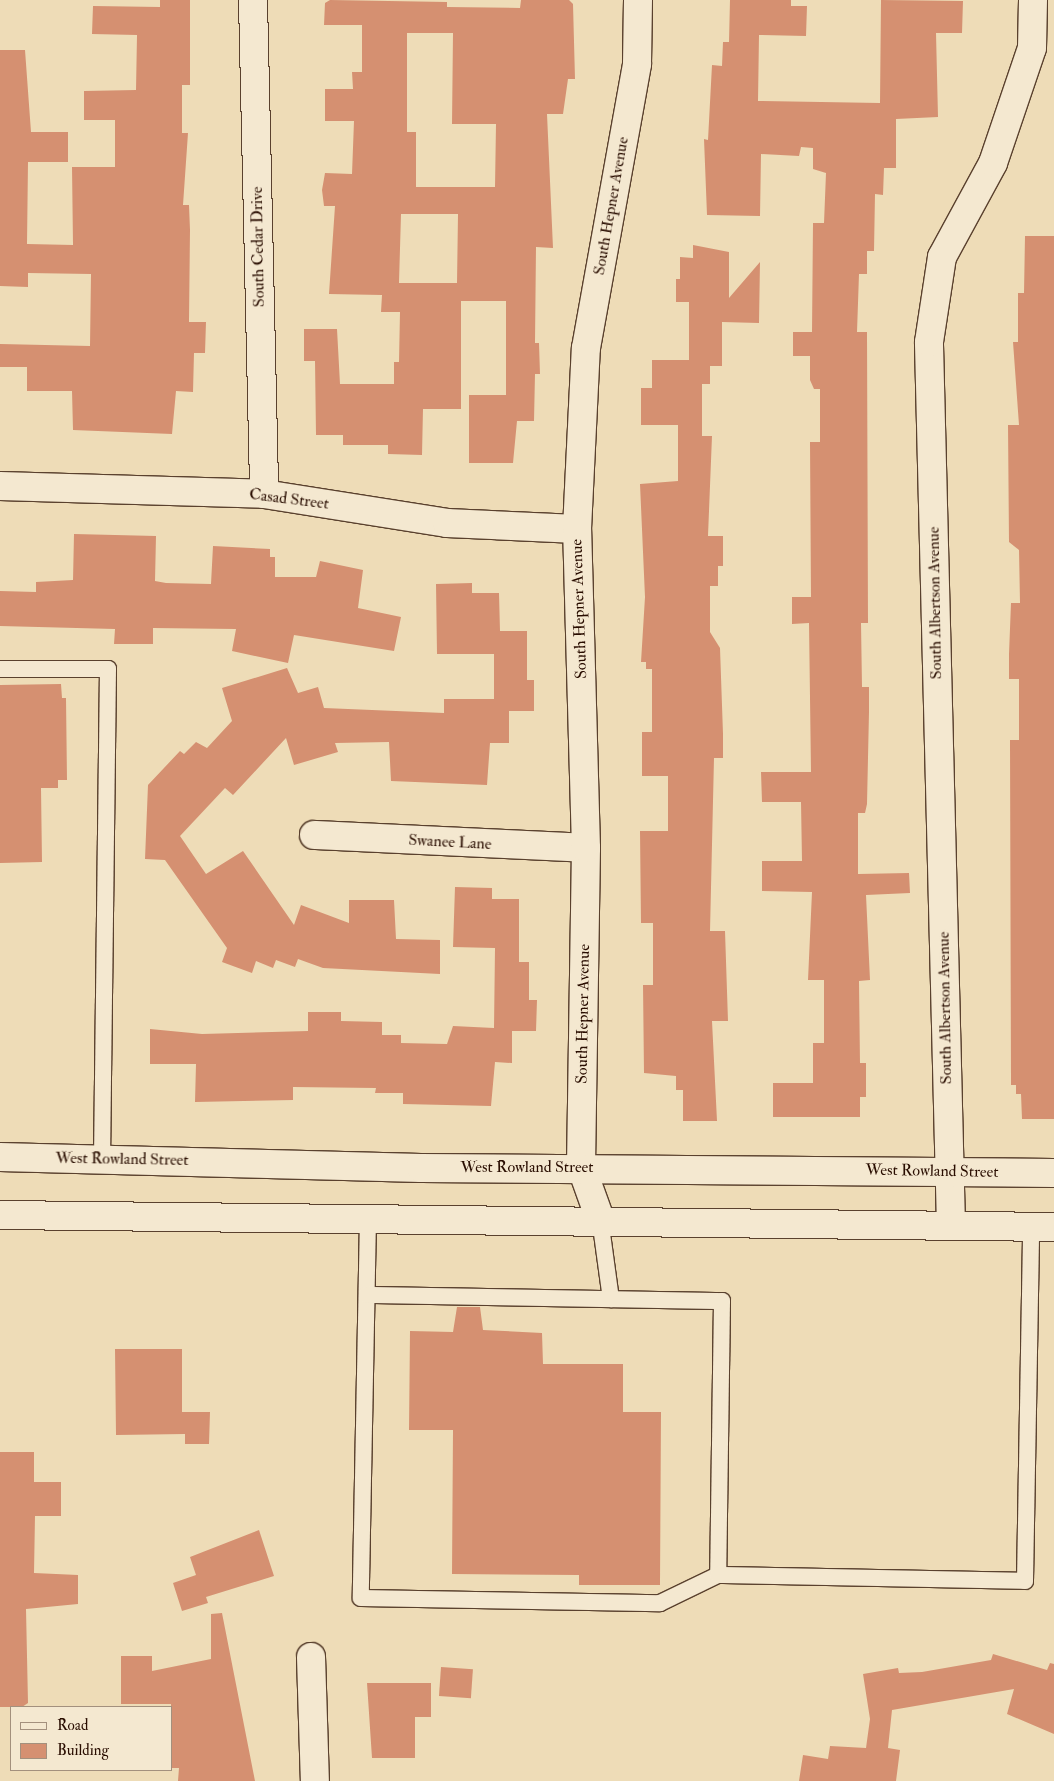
<!DOCTYPE html>
<html>
<head>
<meta charset="utf-8">
<style>
	body { margin:0 }
	#map { position:relative; width:1054px; height:1781px; overflow:hidden; background:#eedcb7; font-family:"IM FELL Double Pica",serif }
	div>[style] { position:absolute }
	[style*='--x'] { left:calc(var(--x)*1px); top:calc(var(--y)*1px); width:calc(var(--w)*1px); rotate:calc(var(--a)*1deg) }
	.building>* { inset:0; background:#d59071; transform-origin:0 0 }
	.roads { filter:drop-shadow(1px 0 #5a412e) drop-shadow(-1px 0 #5a412e) drop-shadow(0 1px #5a412e) drop-shadow(0 -1px #5a412e) }
	.lane>* { height:16px; margin:-8px; padding:0 8px; transform-origin:8px; border-radius:8px; background:#f4e8d0 }
	.street>* { height:28px; margin:-14px; padding:0 14px; transform-origin:14px; border-radius:14px; background:#f4e8d0 }
	.secondary>* { height:28px; margin:-14px; padding:0 14px; transform-origin:14px; border-radius:14px; background:#f4e8d0 }
	span { translate:-50% -50%; white-space:nowrap; text-align:center; line-height:1.15; -webkit-text-stroke:4px #f4e8d0; paint-order:stroke }
	.street-label { font-size:16px; color:#290d00 }
	.legend { position:absolute; left:10px; top:1706px; width:162px; height:65px; box-sizing:border-box; background:#f4e8d0; border:1px solid #a3907d; margin:0; padding:6px 9px; list-style:none; font-size:15px; color:#290d00 }
	.legend li { display:flex; align-items:center; gap:10px; height:25px }
	.legend b { width:25px; border:1px solid #a3907d }
</style>
</head>
<body>
<div id="map">
	<div class="building">
		<i style="clip-path:polygon(160px 0,190px 0,190px 85px,182px 85px,182px 133px,188px 133px,183px 205px,189px 205px,190px 230px,189px 322px,206px 322px,205px 353px,194px 353px,193px 392px,176px 391px,172px 434px,73px 430px,72px 391px,27px 391px,27px 367px,0 367px,0 344px,90px 346px,91px 274px,28px 273px,28px 287px,0 286px,0 50px,25px 50px,31px 132px,68px 132px,68px 162px,28px 162px,27px 244px,73px 245px,72px 167px,115px 167px,115px 120px,84px 120px,84px 91px,136px 90px,137px 35px,92px 34px,93px 6px,160px 7px)"></i>
		<i style="clip-path:polygon(evenodd,330px 0,447px 2px,447px 7px,520px 8px,521px 0,569px 0,573px 4px,575px 79px,568px 79px,563px 114px,547px 114px,553px 248px,536px 247px,535px 343px,539px 343px,540px 374px,535px 374px,534px 421px,517px 421px,513px 463px,469px 463px,469px 395px,506px 395px,506px 301px,461px 301px,461px 409px,423px 409px,422px 455px,388px 454px,388px 445px,343px 445px,343px 435px,316px 435px,315px 361px,304px 361px,304px 329px,337px 329px,340px 384px,394px 384px,394px 362px,399px 362px,400px 312px,381px 312px,382px 295px,329px 294px,335px 206px,324px 206px,322px 190px,325px 173px,352px 174px,354px 121px,325px 121px,325px 89px,353px 89px,352px 72px,362px 72px,362px 25px,324px 25px,325px 3px,330px 0,407px 33px,453px 33px,452px 124px,496px 124px,495px 187px,416px 187px,416px 132px,407px 132px,407px 33px,330px 0,401px 214px,458px 214px,457px 283px,399px 283px,401px 214px)"></i>
		<i style="clip-path:polygon(730px 0,791px 0,791px 6px,807px 6px,806px 36px,759px 35px,758px 101px,880px 103px,881px 0,963px 1px,962px 33px,936px 33px,938px 117px,896px 119px,896px 168px,884px 168px,883px 195px,875px 194px,874px 251px,867px 251px,867px 274px,859px 274px,857px 332px,867px 332px,868px 623px,861px 623px,862px 687px,869px 687px,869px 712px,867px 804px,865px 813px,858px 813px,858px 874px,909px 873px,910px 893px,866px 895px,870px 980px,859px 981px,860px 1063px,866px 1063px,866px 1097px,860px 1097px,860px 1117px,773px 1117px,773px 1083px,813px 1083px,813px 1043px,824px 1043px,824px 980px,808px 980px,812px 892px,762px 891px,762px 861px,802px 861px,801px 802px,762px 802px,761px 772px,811px 772px,809px 623px,792px 624px,792px 597px,811px 597px,810px 442px,820px 442px,820px 389px,814px 389px,810px 380px,810px 356px,793px 356px,793px 332px,812px 332px,813px 223px,824px 223px,826px 173px,813px 169px,813px 148px,801px 147px,799px 156px,761px 154px,760px 216px,707px 215px,704px 139px,708px 140px,712px 65px,722px 66px,723px 42px,729px 42px)"></i>
		<i style="clip-path:polygon(1025px 236px,1054px 236px,1054px 1119px,1022px 1119px,1021px 1094px,1016px 1094px,1016px 1085px,1011px 1085px,1010px 740px,1019px 740px,1019px 679px,1009px 679px,1009px 654px,1011px 603px,1020px 603px,1019px 550px,1009px 542px,1008px 425px,1019px 425px,1013px 342px,1018px 342px,1018px 293px,1024px 293px)"></i>
		<i style="clip-path:polygon(693px 245px,729px 252px,729px 298px,760px 262px,759px 323px,722px 322px,722px 366px,710px 366px,710px 384px,702px 384px,702px 436px,712px 436px,708px 536px,723px 536px,723px 566px,718px 566px,718px 586px,710px 586px,710px 632px,720px 648px,723px 734px,723px 758px,714px 758px,710px 931px,725px 931px,728px 1021px,712px 1021px,717px 1121px,683px 1121px,683px 1090px,676px 1090px,676px 1076px,644px 1073px,643px 985px,653px 985px,653px 923px,641px 923px,640px 831px,668px 831px,668px 776px,642px 776px,642px 732px,652px 732px,652px 669px,646px 669px,646px 662px,641px 662px,645px 597px,640px 484px,678px 481px,678px 425px,641px 425px,641px 388px,652px 388px,652px 360px,689px 360px,689px 302px,676px 302px,676px 279px,680px 279px,680px 257px,693px 258px)"></i>
		<i style="clip-path:polygon(74px 534px,156px 536px,155px 581px,166px 583px,211px 584px,213px 546px,270px 549px,270px 557px,275px 557px,275px 577px,316px 577px,320px 561px,363px 570px,358px 608px,401px 617px,394px 651px,294px 635px,288px 663px,232px 651px,236px 629px,153px 628px,153px 644px,114px 644px,115px 629px,0 626px,0 591px,36px 592px,36px 582px,73px 580px)"></i>
		<i style="clip-path:polygon(472px 583px,472px 593px,499px 593px,500px 631px,527px 631px,527px 680px,534px 680px,534px 711px,509px 711px,509px 743px,490px 743px,487px 785px,391px 781px,389px 742px,335px 743px,338px 752px,294px 765px,286px 738px,233px 795px,225px 788px,180px 836px,206px 874px,243px 851px,294px 925px,301px 905px,349px 923px,349px 900px,394px 900px,396px 939px,440px 940px,440px 974px,323px 968px,298px 959px,295px 967px,276px 960px,273px 968px,256px 961px,252px 973px,222px 962px,227px 948px,165px 860px,145px 859px,148px 785px,180px 751px,184px 754px,196px 742px,207px 748px,232px 721px,222px 688px,287px 668px,298px 693px,318px 687px,324px 708px,444px 713px,444px 699px,494px 699px,494px 654px,437px 654px,436px 584px)"></i>
		<i style="clip-path:polygon(61px 684px,62px 698px,66px 698px,67px 780px,58px 780px,58px 788px,41px 788px,42px 862px,0 863px,0 685px)"></i>
		<i style="clip-path:polygon(455px 887px,492px 888px,492px 899px,519px 899px,519px 962px,529px 962px,529px 1000px,537px 1000px,536px 1031px,512px 1031px,512px 1063px,495px 1062px,491px 1106px,403px 1104px,403px 1093px,375px 1093px,376px 1088px,293px 1087px,293px 1100px,195px 1102px,196px 1064px,150px 1064px,150px 1029px,202px 1034px,308px 1031px,308px 1012px,341px 1012px,341px 1021px,382px 1022px,382px 1035px,401px 1035px,401px 1043px,447px 1044px,453px 1026px,494px 1028px,495px 948px,453px 947px)"></i>
		<i style="clip-path:polygon(457px 1307px,480px 1307px,483px 1330px,542px 1333px,543px 1364px,623px 1364px,623px 1412px,661px 1412px,660px 1585px,579px 1585px,579px 1575px,452px 1574px,453px 1430px,409px 1430px,410px 1331px,453px 1332px)"></i>
		<i style="clip-path:polygon(115px 1349px,182px 1349px,182px 1412px,210px 1412px,209px 1444px,185px 1444px,185px 1434px,116px 1435px)"></i>
		<i style="clip-path:polygon(0 1452px,34px 1452px,34px 1482px,61px 1482px,61px 1516px,35px 1516px,34px 1573px,78px 1575px,78px 1604px,26px 1609px,28px 1703px,22px 1707px,0 1707px)"></i>
		<i style="clip-path:polygon(259px 1530px,274px 1576px,206px 1597px,208px 1603px,182px 1611px,173px 1583px,196px 1575px,190px 1557px)"></i>
		<i style="clip-path:polygon(222px 1613px,255px 1781px,178px 1781px,179px 1768px,171px 1768px,171px 1704px,121px 1704px,121px 1656px,152px 1656px,152px 1671px,211px 1659px,211px 1614px)"></i>
		<i style="clip-path:polygon(993px 1654px,1047px 1670px,1050px 1663px,1054px 1664px,1054px 1734px,1007px 1714px,1014px 1689px,892px 1710px,888px 1748px,900px 1750px,896px 1781px,799px 1781px,803px 1755px,828px 1759px,830px 1746px,866px 1748px,870px 1719px,863px 1674px,898px 1668px,899px 1673px,922px 1672px,991px 1660px)"></i>
		<i style="left:441px;top:1667px;width:32px;height:29px;rotate:4deg"></i>
		<i style="clip-path:polygon(367px 1683px,431px 1683px,431px 1717px,415px 1717px,415px 1758px,372px 1758px)"></i>
	</div>
	<div class="roads">
		<div class="lane">
			<i style="--x:0;--y:669;--w:108;--a:0"></i>
			<i style="--x:108;--y:669;--w:489;--a:90.7"></i>
			<i style="--x:368;--y:1218;--w:380;--a:91.1"></i>
			<i style="--x:361;--y:1598;--w:299;--a:1"></i>
			<i style="--x:660;--y:1603;--w:64;--a:-25.8"></i>
			<i style="--x:600;--y:1219;--w:81;--a:82.2"></i>
			<i style="--x:367;--y:1295;--w:355;--a:1"></i>
			<i style="--x:722;--y:1301;--w:274;--a:90.8"></i>
			<i style="--x:718;--y:1575;--w:307;--a:1.1"></i>
			<i style="--x:1025;--y:1581;--w:353;--a:-89"></i>
		</div>
		<div class="street">
			<i style="--x:253;--y:0;--w:494;--a:88.7"></i>
			<i style="--x:0;--y:486;--w:264;--a:1.7"></i>
			<i style="--x:264;--y:494;--w:185;--a:9"></i>
			<i style="--x:447;--y:523;--w:130;--a:2.6"></i>
			<i style="--x:314;--y:835;--w:272;--a:2.7"></i>
			<i style="--x:600;--y:1219;--w:56;--a:-109.7"></i>
			<i style="--x:581;--y:1166;--w:318;--a:-89.1"></i>
			<i style="--x:586;--y:848;--w:319;--a:-91.6"></i>
			<i style="--x:577;--y:529;--w:181;--a:-87.2"></i>
			<i style="--x:586;--y:348;--w:289;--a:-79.8"></i>
			<i style="--x:637;--y:64;--w:64;--a:-89.1"></i>
			<i style="--x:951;--y:1226;--w:884;--a:-91.43"></i>
			<i style="--x:929;--y:342;--w:86;--a:-81.3"></i>
			<i style="--x:942;--y:257;--w:107;--a:-61.5"></i>
			<i style="--x:993;--y:163;--w:121;--a:-71.3"></i>
			<i style="--x:1032;--y:48;--w:48;--a:-88.8"></i>
			<i style="--x:311;--y:1657;--w:124;--a:88.2"></i>
		</div>
		<div class="secondary">
			<i style="--x:0;--y:1157;--w:421;--a:1.5"></i>
			<i style="--x:421;--y:1168;--w:633;--a:0.45"></i>
			<i style="--x:0;--y:1215;--w:1054;--a:0.65"></i>
		</div>
	</div>
	<div class="street-label">
		<span style="left:611px;top:206px;rotate:-80deg">South Hepner Avenue</span>
		<span style="left:258px;top:247px;rotate:-91deg">South Cedar Drive</span>
		<span style="left:289px;top:499px;rotate:7deg">Casad Street</span>
		<span style="left:935px;top:603px;rotate:-91deg">South Albertson Avenue</span>
		<span style="left:579px;top:609px;rotate:-92deg">South Hepner Avenue</span>
		<span style="left:450px;top:842px;rotate:3deg">Swanee Lane</span>
		<span style="left:945px;top:1008px;rotate:-91deg">South Albertson Avenue</span>
		<span style="left:583px;top:1014px;rotate:-89deg">South Hepner Avenue</span>
		<span style="left:122px;top:1159px;rotate:1deg">West Rowland Street</span>
		<span style="left:527px;top:1167px">West Rowland Street</span>
		<span style="left:932px;top:1171px;rotate:1deg">West Rowland Street</span>
	</div>
	<ul class="legend">
	<li><b style="height:6px;background:#f4e8d0"></b>Road</li>
	<li><b style="height:14px;background:#d59071"></b>Building</li>
	</ul>
</div>
</body>
</html>
